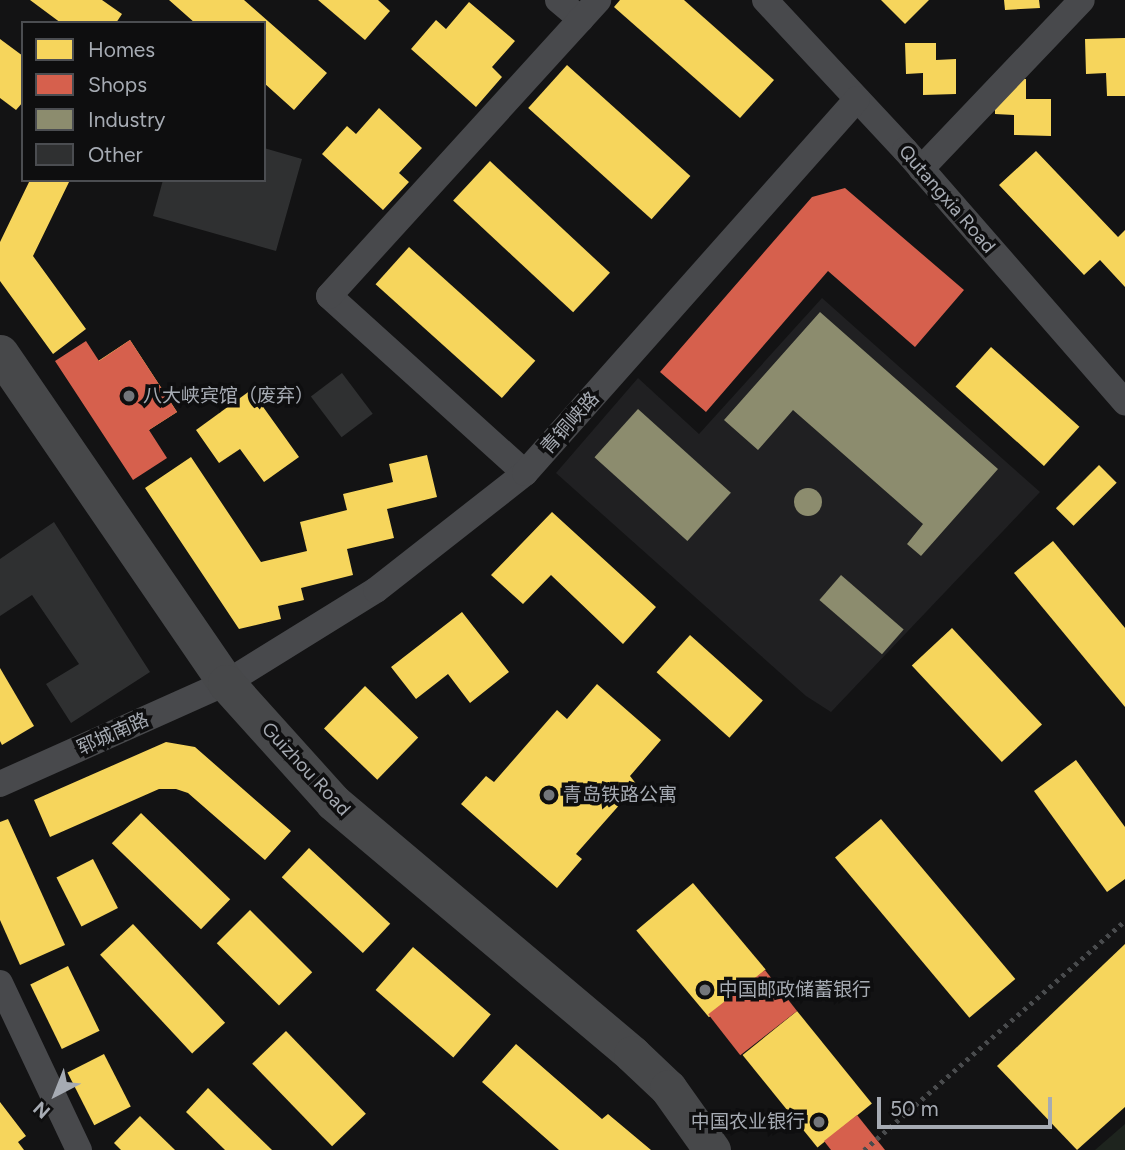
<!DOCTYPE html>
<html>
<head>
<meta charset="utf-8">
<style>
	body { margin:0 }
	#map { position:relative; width:1125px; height:1150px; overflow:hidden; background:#131314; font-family:Figtree,"Noto Sans SC",sans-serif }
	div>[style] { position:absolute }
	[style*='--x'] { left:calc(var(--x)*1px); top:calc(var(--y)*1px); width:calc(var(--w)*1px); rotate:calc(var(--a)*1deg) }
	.built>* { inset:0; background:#202022 }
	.green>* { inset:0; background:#1e241e }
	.homes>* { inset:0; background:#f6d55c; transform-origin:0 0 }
	.shops>* { inset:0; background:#d6604d; transform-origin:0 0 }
	.industry>* { inset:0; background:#8c8c6e; transform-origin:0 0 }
	.round { border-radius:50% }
	.building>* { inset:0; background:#2f3031; transform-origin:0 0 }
	.path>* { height:4.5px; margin-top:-2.25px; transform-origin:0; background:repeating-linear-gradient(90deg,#494b4d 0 3.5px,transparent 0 8.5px) }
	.street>* { height:26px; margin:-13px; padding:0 13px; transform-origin:13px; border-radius:13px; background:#48494c }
	.secondary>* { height:37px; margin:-18.5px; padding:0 18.5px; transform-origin:18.5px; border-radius:18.5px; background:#47484a }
	.dots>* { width:19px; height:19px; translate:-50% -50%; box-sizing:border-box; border:4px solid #0e0e0f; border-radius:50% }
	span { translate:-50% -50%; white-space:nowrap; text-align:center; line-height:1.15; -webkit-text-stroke:7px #0e0e0f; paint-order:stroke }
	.street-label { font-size:19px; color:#a6abb3 }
	.poi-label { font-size:19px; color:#a6abb3 }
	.left { translate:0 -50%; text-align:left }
	.right { translate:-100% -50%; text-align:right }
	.legend { position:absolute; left:21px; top:21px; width:245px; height:161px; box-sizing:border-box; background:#0e0e0f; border:2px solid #4b4d51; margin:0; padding:9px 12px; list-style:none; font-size:21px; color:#a6abb3 }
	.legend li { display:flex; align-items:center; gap:14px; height:35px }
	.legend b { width:35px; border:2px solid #4b4d51 }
	.north { position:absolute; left:21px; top:1059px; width:70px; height:70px; -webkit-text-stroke:5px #0e0e0f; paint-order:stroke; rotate:222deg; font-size:19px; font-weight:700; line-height:28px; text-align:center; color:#a6abb3 }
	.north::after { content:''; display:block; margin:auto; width:24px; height:32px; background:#a6abb3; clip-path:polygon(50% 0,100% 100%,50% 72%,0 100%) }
	.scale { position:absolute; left:877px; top:1097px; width:175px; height:32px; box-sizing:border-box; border:4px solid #a6abb3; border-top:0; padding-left:9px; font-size:21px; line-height:24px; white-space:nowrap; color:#a6abb3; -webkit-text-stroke:5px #0e0e0f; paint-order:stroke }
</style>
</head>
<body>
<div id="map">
	<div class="built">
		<i style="clip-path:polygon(822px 298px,1040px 492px,831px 712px,806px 696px,556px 473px,638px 378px,699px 434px)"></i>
	</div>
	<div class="green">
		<i style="clip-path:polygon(1125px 1124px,1125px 1150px,1095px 1150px)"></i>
	</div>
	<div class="homes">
		<i style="clip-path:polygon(30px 0,102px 0,122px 14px,116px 23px,61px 23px)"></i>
		<i style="clip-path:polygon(169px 0,244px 0,327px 73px,294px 110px,264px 83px,264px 23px,195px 23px)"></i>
		<i style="clip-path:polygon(318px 0,378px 0,390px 11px,365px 40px)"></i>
		<i style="clip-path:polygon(620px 0,684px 0,774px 80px,740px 118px,614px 7px)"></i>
		<i style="clip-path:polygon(881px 0,929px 0,905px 24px)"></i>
		<i style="clip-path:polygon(1004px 0,1039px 0,1040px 8px,1005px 10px)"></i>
		<i style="clip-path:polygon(469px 2px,515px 41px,492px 67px,502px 77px,476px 107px,411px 49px,436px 20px,446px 29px)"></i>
		<i style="clip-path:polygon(1125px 38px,1125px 96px,1107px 96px,1106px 73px,1086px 74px,1085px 39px)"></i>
		<i style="clip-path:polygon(0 39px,23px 56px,23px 102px,16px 110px,0 98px)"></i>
		<i style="clip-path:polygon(905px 43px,936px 43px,936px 60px,956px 59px,956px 94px,923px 95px,923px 73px,906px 74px)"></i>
		<i style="left:567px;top:65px;width:166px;height:58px;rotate:42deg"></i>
		<i style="clip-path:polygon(995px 78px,1026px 79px,1026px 99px,1051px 99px,1051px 136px,1014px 135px,1014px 115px,995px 114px)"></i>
		<i style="clip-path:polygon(379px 108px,422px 148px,399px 173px,409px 182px,383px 210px,322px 154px,347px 126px,356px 134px)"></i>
		<i style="clip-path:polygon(1036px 151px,1118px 237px,1125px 230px,1125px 287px,1100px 260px,1084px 275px,999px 185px)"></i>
		<i style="left:490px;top:161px;width:164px;height:54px;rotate:43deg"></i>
		<i style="clip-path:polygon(30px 180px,70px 180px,33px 256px,86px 329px,53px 354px,0 281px,0 242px)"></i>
		<i style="left:409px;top:247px;width:170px;height:50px;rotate:42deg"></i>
		<i style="clip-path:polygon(130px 340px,177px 412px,130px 442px,119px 438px,81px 381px,86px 369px)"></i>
		<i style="left:991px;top:347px;width:119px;height:53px;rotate:42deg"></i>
		<i style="clip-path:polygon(251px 390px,299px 457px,264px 482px,240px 449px,219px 463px,196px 430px)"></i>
		<i style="clip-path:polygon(427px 455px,437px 497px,387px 509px,394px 538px,347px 549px,353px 575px,301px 588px,304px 600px,278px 606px,281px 619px,239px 629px,145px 488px,191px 457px,261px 562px,307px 551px,300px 522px,347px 510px,343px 494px,393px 482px,389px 464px)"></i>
		<i style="left:1099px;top:465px;width:25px;height:61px;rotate:45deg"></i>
		<i style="clip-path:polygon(552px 512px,656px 607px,623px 644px,551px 575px,523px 604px,491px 575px)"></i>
		<i style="clip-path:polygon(1053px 541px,1125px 628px,1125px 707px,1014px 573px)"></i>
		<i style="clip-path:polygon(462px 612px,509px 672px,470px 703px,448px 674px,416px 699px,391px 667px)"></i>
		<i style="left:952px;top:628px;width:132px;height:55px;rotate:47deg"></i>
		<i style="left:690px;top:635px;width:98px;height:50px;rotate:42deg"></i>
		<i style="clip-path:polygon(0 668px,34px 726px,2px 745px,0 741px)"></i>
		<i style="clip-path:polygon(597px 684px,661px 740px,630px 776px,637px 785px,576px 854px,582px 859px,557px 888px,461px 804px,486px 776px,494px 782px,557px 710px,567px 719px)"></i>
		<i style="left:365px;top:686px;width:74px;height:59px;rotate:44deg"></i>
		<i style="clip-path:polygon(166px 742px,195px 747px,291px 831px,265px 860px,188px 793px,176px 789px,159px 789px,50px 837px,34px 800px)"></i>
		<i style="clip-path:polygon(1076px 760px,1125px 827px,1125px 879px,1107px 892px,1034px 791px)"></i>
		<i style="left:141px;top:813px;width:124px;height:42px;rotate:44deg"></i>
		<i style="clip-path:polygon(8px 819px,65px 945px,20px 965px,0 920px,0 822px)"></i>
		<i style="left:881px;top:819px;width:209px;height:60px;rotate:50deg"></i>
		<i style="left:309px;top:848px;width:111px;height:40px;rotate:43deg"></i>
		<i style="left:93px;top:859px;width:55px;height:41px;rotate:63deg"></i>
		<i style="left:693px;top:883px;width:113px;height:74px;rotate:50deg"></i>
		<i style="left:250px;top:910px;width:88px;height:47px;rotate:45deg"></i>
		<i style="left:133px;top:924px;width:135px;height:45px;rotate:47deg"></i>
		<i style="clip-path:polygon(1125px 944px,1125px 1107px,1077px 1150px,997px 1066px)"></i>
		<i style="left:413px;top:947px;width:103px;height:57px;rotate:41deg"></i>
		<i style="left:68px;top:966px;width:72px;height:42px;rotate:64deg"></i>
		<i style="left:797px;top:1011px;width:119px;height:70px;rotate:51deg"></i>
		<i style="left:286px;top:1031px;width:115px;height:47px;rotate:46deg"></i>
		<i style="clip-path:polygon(516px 1044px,602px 1119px,608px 1114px,651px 1150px,559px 1150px,482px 1082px)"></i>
		<i style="left:104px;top:1054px;width:59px;height:41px;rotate:63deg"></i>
		<i style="clip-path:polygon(208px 1088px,272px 1150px,225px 1150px,186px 1112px)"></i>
		<i style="clip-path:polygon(0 1102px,26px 1136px,18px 1142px,24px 1150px,0 1150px)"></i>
		<i style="clip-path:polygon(140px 1116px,175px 1150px,121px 1150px,114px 1143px)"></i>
	</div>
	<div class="shops">
		<i style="clip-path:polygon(845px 188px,964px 290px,915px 347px,828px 271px,706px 412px,660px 372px,812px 197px)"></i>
		<i style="clip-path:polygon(130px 340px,177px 412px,149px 430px,167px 458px,133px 480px,55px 361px,86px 341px,99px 361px)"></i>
		<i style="left:765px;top:970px;width:52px;height:72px;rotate:52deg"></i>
		<i style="clip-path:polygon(857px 1115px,885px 1150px,831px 1150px,824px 1141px)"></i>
	</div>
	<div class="industry">
		<i style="clip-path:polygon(820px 312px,998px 469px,921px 556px,907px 544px,923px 524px,793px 410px,758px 450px,724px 420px)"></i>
		<i style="left:638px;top:409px;width:125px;height:65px;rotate:42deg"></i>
		<i class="round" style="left:794px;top:488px;width:28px;height:28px"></i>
		<i style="left:841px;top:575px;width:83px;height:33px;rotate:41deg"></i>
	</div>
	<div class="building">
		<i style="clip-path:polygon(264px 148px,302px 159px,276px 251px,153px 216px,163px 180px,264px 180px)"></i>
		<i style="left:342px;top:373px;width:51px;height:39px;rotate:53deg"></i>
		<i style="clip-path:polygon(54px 522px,150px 672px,71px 723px,46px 684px,79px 664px,32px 595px,0 616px,0 559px)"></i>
	</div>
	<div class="path">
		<i style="--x:864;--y:1150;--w:347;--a:-41.3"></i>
	</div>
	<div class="street">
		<i style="--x:558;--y:0;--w:30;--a:40"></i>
		<i style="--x:765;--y:0;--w:205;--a:47"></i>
		<i style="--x:905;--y:150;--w:335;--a:48.9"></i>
		<i style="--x:921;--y:169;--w:233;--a:-46.4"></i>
		<i style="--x:525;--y:473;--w:264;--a:-137.9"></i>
		<i style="--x:329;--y:296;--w:400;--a:-47.7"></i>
		<i style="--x:0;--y:784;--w:248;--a:-24.1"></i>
		<i style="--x:226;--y:683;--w:176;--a:-31.8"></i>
		<i style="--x:376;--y:590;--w:189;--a:-38.1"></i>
		<i style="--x:525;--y:473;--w:500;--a:-48.4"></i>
		<i style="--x:0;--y:983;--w:185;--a:64.7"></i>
	</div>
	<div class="secondary">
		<i style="--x:0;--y:353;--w:400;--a:55.6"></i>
		<i style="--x:226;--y:683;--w:160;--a:48"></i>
		<i style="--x:333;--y:802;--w:391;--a:40.1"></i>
		<i style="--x:632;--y:1054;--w:50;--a:43.4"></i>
		<i style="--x:668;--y:1088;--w:76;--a:54.6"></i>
	</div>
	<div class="dots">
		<i style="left:129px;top:396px;background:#73767b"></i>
		<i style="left:549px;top:795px;background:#73767b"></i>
		<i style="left:705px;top:990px;background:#73767b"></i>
		<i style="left:819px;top:1122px;background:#73767b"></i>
	</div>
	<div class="street-label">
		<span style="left:947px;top:199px;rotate:49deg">Qutangxia Road</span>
		<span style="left:570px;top:423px;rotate:-48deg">青铜峡路</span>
		<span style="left:113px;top:734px;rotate:-24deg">郓城南路</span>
		<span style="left:306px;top:769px;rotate:47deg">Guizhou Road</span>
	</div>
	<div class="poi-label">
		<span class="left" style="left:143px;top:396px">八大峡宾馆（废弃）</span>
		<span class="left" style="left:563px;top:795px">青岛铁路公寓</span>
		<span class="left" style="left:719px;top:990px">中国邮政储蓄银行</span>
		<span class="right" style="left:805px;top:1122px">中国农业银行</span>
	</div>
	<ul class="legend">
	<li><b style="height:19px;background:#f6d55c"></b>Homes</li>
	<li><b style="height:19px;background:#d6604d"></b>Shops</li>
	<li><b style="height:19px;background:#8c8c6e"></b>Industry</li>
	<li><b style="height:19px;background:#2f3031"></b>Other</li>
	</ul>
	<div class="north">N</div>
	<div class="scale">50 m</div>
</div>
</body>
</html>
